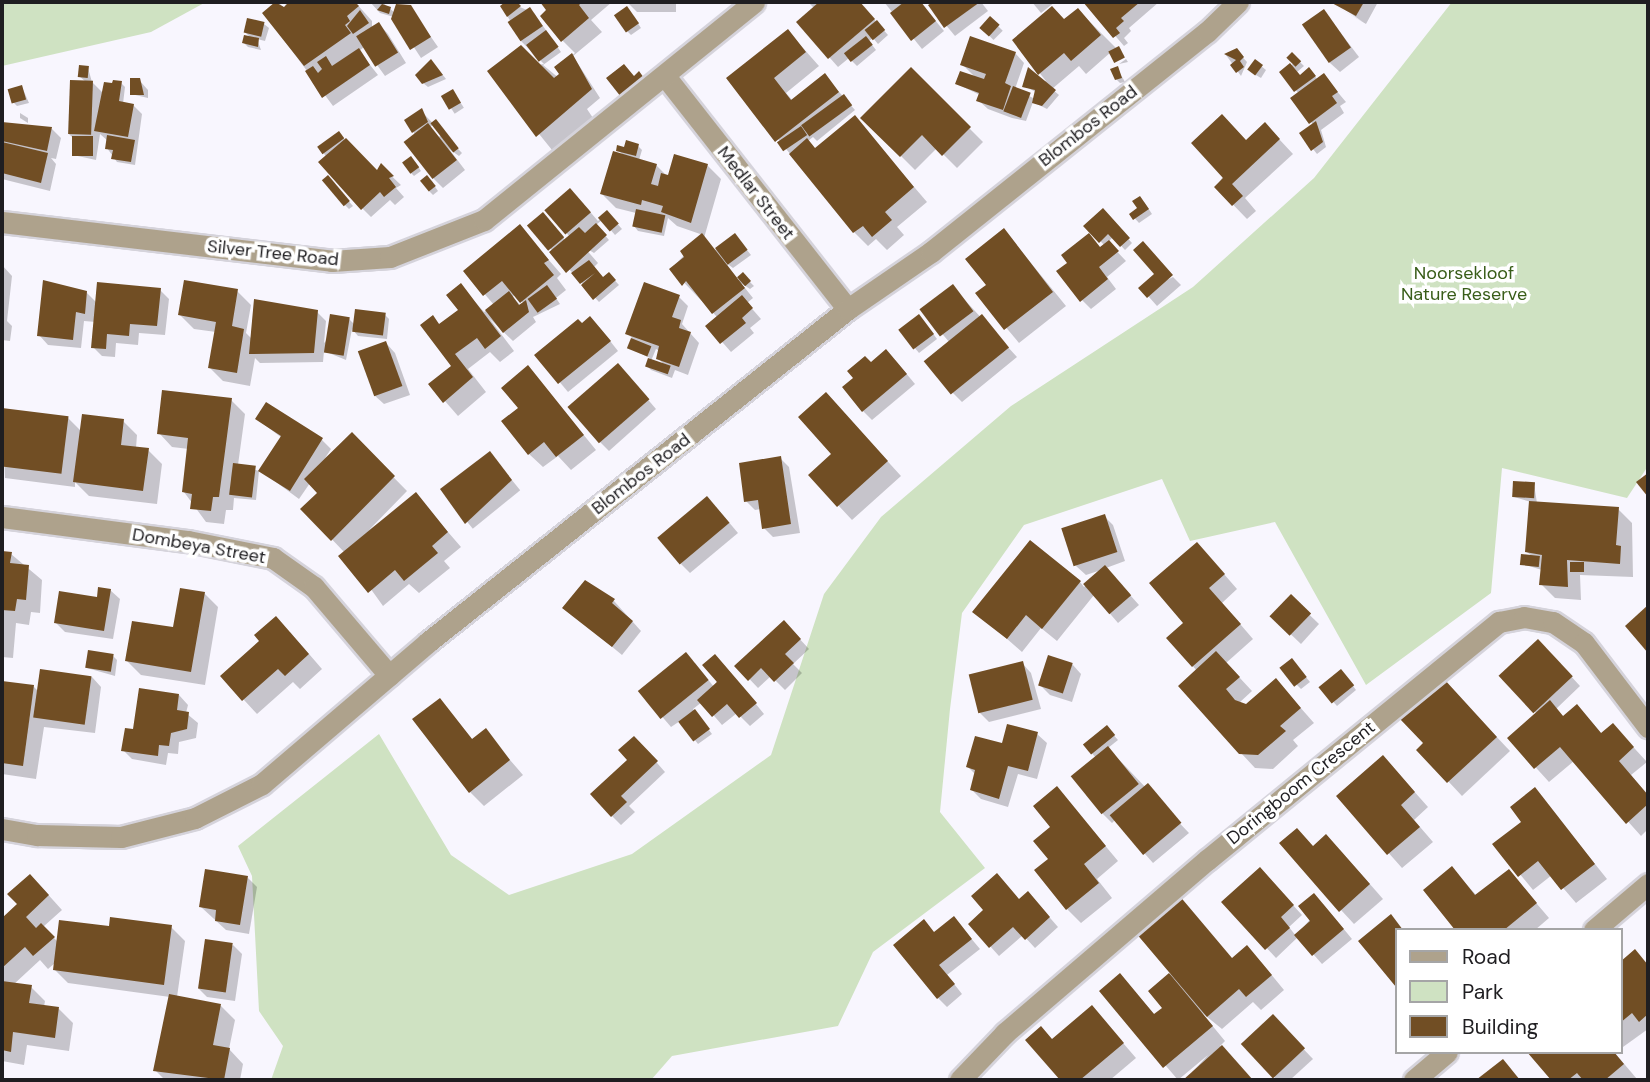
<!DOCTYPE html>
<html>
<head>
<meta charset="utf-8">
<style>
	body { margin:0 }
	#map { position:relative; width:1650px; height:1082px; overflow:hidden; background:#f8f6fe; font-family:"DM Sans",sans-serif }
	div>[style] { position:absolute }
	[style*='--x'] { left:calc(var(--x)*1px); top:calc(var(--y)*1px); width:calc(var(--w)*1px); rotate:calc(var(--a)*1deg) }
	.green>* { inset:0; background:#cfe2c2 }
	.shadow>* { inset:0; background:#0003; transform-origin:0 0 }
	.building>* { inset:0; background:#714e24; transform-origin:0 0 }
	.roads { filter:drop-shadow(2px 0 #d5d3db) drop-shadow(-2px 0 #d5d3db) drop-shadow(0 2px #d5d3db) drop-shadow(0 -2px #d5d3db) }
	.street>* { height:21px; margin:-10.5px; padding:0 10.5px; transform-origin:10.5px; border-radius:10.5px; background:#aea28c }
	span { translate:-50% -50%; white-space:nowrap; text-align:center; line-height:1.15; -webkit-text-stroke:7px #fff; paint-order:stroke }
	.street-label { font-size:18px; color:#1f1e21 }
	.park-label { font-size:18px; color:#395d19 }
	.frame { position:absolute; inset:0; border:4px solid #1f1e21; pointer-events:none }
	.legend { position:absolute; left:1395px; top:928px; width:228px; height:126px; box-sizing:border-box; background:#fff; border:2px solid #a5a5a6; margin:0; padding:9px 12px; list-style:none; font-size:21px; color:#1f1e21 }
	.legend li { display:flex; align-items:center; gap:14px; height:35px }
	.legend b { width:35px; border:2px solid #a5a5a6 }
</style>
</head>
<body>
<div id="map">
	<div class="green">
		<i style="clip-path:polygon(2px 2px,206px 2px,151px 32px,2px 66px)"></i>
		<i style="clip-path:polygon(1452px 2px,1648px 2px,1648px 466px,1627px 498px,1502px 468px,1491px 593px,1366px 685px,1275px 522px,1190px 541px,1162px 479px,1024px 525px,962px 613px,950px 709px,940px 812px,985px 868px,873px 952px,838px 1026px,672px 1056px,651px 1080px,271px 1080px,283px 1046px,259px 1011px,252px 876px,238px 846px,379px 734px,451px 855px,509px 895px,632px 854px,771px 755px,824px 594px,881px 517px,1011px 406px,1193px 287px,1314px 178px)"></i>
	</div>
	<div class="shadow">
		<i style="clip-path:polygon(278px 2px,284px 8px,287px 2px,355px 2px,372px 21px,372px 29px,379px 24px,388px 34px,406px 63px,385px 76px,364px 47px,359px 51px,378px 75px,333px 106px,264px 13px)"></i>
		<i style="clip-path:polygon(370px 2px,382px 2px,395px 13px,410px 7px,438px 47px,421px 58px,394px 17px,380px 13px)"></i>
		<i style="clip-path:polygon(508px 2px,534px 13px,561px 52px,543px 65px,565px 83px,556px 67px,575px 53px,562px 40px,542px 2px,612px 2px,591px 20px,602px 32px,573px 56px,600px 98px,587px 109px,593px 118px,552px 150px,489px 72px,544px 64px,521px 41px,502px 6px)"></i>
		<i style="clip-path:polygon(676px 2px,676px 12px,637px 12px,628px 3px)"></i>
		<i style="clip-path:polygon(808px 2px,859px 2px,888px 35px,878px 44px,873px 38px,869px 41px,876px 50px,857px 66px,849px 58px,838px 67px,798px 22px,814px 8px)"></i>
		<i style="clip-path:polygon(884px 2px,920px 2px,944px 31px,922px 49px)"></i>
		<i style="clip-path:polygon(936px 2px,981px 2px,988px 11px,955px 36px,930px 6px)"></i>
		<i style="clip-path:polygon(1032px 2px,1055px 2px,1041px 13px)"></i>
		<i style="clip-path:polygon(1086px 2px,1159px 2px,1129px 28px,1131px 31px,1124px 38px,1128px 43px,1124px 46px)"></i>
		<i style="clip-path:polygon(1329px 2px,1363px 22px,1334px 2px,1378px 2px,1366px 24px)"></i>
		<i style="clip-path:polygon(1078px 10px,1124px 56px,1116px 61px,1111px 52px,1086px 74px,1079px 66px,1052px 89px,1059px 95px,1047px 109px,1033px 102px,1026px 121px,1012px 118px,988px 109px,978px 100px,980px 95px,957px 84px,976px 78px,962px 64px,1015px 53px,1024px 63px,1015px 89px,1035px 99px,1036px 92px,1024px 86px,1046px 81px,1014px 41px,1065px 21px)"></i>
		<i style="clip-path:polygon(1324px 11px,1359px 57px,1340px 72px,1330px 63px)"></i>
		<i style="clip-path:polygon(631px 13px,641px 28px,631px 35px,627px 31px)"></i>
		<i style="left:990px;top:18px;width:18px;height:13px;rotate:45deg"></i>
		<i style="clip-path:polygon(264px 24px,269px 28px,265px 41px,257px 39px,261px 50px,248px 47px,244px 43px,251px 38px,246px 33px)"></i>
		<i style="clip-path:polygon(788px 31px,819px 66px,786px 93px,793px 101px,825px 76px,855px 110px,817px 141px,813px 137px,808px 141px,816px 150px,855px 118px,927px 202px,897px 227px,904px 235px,887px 250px,876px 239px,868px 246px,854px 232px,728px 78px)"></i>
		<i style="clip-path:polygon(1236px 50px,1247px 62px,1241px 76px,1226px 55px)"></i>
		<i style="clip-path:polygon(1292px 54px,1304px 66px,1297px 72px,1300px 77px,1313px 74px,1318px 80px,1324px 76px,1346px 102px,1340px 106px,1344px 113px,1321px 130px,1326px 147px,1317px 154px,1301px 134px,1313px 126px,1299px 94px,1282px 73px,1294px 63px)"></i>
		<i style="clip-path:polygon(1126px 59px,1128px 62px,1119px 64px)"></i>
		<i style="clip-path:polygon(1255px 61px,1266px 70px,1261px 78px,1254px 74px)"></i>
		<i style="clip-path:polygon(435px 65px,446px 79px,428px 87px,423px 83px)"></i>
		<i style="clip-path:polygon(88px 68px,92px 82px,104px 94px,121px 83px,125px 87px,123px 104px,133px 105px,142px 114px,135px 165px,117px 162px,107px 148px,108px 141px,100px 134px,96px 160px,73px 155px,73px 138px,69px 134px,86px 82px,79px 76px)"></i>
		<i style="clip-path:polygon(1117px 68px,1125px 82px,1120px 83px,1116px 79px)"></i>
		<i style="clip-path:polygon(911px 70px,983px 142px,957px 168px,937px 148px,915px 170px,863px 118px)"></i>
		<i style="clip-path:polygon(139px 80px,148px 90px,148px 98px,131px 94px)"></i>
		<i style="clip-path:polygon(22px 87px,29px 103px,17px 106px,13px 102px)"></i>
		<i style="left:453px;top:91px;width:20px;height:11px;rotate:57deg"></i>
		<i style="clip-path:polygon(evenodd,421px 111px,462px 153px,459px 156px,449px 149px,465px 170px,443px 188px,434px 179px,413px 131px,421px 111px,433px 125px,441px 135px,439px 137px,430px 127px,433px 125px)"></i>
		<i style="clip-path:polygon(20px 113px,28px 118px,28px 123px,20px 118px)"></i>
		<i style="clip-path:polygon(2px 124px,52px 129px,61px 138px,56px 159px,51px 158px,56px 164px,50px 191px,2px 179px)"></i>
		<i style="clip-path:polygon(338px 133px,378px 173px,381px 166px,401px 185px,396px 188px,404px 197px,395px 205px,390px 200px,371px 217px,362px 208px,320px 148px)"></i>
		<i style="clip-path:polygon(1279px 139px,1293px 154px,1245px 198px,1256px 211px,1247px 219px,1216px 187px,1246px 142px)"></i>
		<i style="clip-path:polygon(638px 146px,642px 150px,639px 160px,656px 165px,669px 178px,707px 165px,721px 179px,704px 238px,715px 250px,735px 235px,751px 255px,733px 268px,726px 263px,738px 280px,743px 275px,754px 286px,750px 289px,741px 283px,753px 298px,747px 303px,761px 319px,750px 328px,754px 333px,731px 352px,708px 326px,718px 318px,671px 269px,703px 235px,677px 226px,668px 218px,664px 236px,638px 231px,634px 226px,636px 213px,616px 208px,602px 194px,624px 156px,618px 150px)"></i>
		<i style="clip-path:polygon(415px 162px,421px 171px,414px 176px,410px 172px)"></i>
		<i style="clip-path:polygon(328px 178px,353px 206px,349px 209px,345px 205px)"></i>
		<i style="clip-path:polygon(431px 181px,438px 191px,433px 195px,429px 191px)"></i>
		<i style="clip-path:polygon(579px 199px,598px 221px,607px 212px,622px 229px,615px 235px,602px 220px,596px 225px,609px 240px,594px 253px,584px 247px,598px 263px,594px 267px,603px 279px,609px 274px,619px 285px,599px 302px,530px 226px,547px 219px,566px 241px,570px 237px,547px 211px)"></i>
		<i style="clip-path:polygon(1144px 202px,1152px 214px,1139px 223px,1131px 214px)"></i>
		<i style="clip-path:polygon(1103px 211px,1132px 243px,1125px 250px,1113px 237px,1108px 242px,1126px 261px,1107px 277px,1116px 289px,1091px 309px,1082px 300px,1105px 246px,1086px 226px)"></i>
		<i style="clip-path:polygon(evenodd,520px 227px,561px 274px,557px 278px,566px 290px,556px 298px,560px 304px,533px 317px,536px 322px,513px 341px,489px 318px,514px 351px,500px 362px,490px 352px,468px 369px,486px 392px,458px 416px,430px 384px,454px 366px,433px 317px,440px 325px,460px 310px,461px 286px,484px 312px,494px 305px,465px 271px,520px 227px,515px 293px,524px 304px,521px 306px,513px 297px,515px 293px)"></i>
		<i style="clip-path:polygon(1004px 230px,1066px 306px,1019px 343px,978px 294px,988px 285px)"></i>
		<i style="clip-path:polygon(1143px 244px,1161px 283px,1173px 277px,1181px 285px,1157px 306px,1141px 288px,1157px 274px)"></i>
		<i style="clip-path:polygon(2px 265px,12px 276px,7px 321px,12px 326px,10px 341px,2px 340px)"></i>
		<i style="clip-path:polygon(45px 282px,86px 292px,97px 303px,160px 290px,169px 299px,165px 335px,139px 333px,138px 345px,116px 343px,115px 357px,102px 356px,93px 347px,96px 322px,84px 321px,81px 348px,48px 345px,39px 335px)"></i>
		<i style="clip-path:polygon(953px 287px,1017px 357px,962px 402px,953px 393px,950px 343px,922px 310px)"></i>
		<i style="clip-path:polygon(237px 291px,251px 305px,246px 333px,252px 339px,317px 312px,326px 321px,324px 343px,349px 319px,355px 325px,385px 315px,389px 319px,387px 339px,358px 336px,352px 329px,346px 360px,324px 351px,323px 362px,260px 363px,255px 358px,250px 386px,223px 381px,209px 367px,216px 332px,194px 329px,180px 315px)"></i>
		<i style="clip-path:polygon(evenodd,679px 297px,688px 306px,682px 324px,699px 343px,688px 375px,675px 370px,672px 378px,651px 370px,647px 366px,650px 358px,629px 348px,632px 338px,627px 333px,679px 297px,656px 349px,660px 351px,658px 358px,665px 366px,651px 361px,656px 349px)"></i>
		<i style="clip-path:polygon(923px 320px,937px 339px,919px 353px,900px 330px)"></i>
		<i style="clip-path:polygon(582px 325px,599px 327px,618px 351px,568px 392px,537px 355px)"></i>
		<i style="clip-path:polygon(386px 343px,395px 353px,410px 395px,384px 404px,374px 395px)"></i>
		<i style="clip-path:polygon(895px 360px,915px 384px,872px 420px,863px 411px,871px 364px)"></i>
		<i style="clip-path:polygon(528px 367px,596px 450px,571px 470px,558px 456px,543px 467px,529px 454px)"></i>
		<i style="clip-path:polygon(627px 375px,656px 409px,609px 451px,600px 442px)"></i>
		<i style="clip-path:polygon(231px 400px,245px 414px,238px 465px,259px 471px,256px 500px,234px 498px,233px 510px,226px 510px,224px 524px,206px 522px,184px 492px,189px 449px,172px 447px,159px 433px)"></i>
		<i style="clip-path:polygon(267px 404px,322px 440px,331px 449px,325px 458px,352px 435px,407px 491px,369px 530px,416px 495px,461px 547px,444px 561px,450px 568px,419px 593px,409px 584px,383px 606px,345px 553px,303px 509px,319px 493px,310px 483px,299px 499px,261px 471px,282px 438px,257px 419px)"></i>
		<i style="clip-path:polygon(839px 408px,901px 476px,852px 520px,810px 475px,834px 454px)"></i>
		<i style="clip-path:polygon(2px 409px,68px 418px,81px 431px,123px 421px,137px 435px,136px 448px,148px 450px,162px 464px,157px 504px,89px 496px,75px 482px,75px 487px,5px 478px)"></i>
		<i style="left:490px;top:453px;width:48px;height:61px;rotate:51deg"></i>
		<i style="clip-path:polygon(780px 458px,789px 467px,800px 533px,773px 537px,764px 528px,761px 509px,755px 510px,746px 501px)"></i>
		<i style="clip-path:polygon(1534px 484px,1537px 503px,1618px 509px,1632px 523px,1633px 577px,1580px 575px,1581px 600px,1555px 598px,1541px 584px,1542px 570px,1522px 564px,1533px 557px,1527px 552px,1531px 502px,1514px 497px)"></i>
		<i style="clip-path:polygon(716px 507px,738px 533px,690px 573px,681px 564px)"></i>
		<i style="clip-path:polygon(1104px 516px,1113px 525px,1125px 561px,1106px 568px,1139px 605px,1118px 623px,1094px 595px,1057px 641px,1041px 628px,1022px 652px,975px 611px,1080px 582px,1084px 587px,1104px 569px,1086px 575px,1076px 566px)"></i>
		<i style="clip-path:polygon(2px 553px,11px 554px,42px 580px,40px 613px,31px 612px,29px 625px,16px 623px,13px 658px,2px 657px)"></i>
		<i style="clip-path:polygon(1210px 558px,1237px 589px,1222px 603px,1253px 639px,1226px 663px,1252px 691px,1239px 703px,1246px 706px,1276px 680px,1314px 723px,1293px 740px,1298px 746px,1273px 769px,1255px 768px,1241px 753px,1197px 671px,1169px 638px,1185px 623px)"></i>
		<i style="clip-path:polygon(586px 582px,614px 601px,641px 631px,622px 655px,565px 608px)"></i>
		<i style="clip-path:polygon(110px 590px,120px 599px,113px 639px,65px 632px,56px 623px)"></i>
		<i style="clip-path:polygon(204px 593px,218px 607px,205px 685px,141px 675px,127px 661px,175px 629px)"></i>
		<i style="clip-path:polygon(1291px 597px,1319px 624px,1301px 644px,1282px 626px)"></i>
		<i style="clip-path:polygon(784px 622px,809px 649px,793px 664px,802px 673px,785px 690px,771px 676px,758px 688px,737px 666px)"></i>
		<i style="clip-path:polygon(290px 632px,322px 669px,300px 689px,293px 682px,257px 714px,222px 676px)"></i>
		<i style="clip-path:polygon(1547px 650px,1580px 686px,1556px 709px,1564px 717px,1590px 720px,1602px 734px,1613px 725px,1647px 762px,1631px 775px,1648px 795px,1648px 829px,1641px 836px,1574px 761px,1549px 782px,1509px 738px,1537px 714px,1501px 676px)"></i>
		<i style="clip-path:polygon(113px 656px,117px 660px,115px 676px,87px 668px)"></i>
		<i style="clip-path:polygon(695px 663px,714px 687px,724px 665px,764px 714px,750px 726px,737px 713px,722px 725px,702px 702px,693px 709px,712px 734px,698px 744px,680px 721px,671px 727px,641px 692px)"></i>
		<i style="clip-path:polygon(1022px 663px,1031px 673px,1041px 709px,989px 722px,980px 713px)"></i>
		<i style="clip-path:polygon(1072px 664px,1081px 674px,1072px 702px,1050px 695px,1040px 685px)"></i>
		<i style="clip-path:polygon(1296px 665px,1310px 682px,1301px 689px,1297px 685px)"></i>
		<i style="clip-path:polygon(1345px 675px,1356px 690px,1337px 706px,1321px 688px)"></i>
		<i style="clip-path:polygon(92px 677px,101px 687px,95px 733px,44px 727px,36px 779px,2px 774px,2px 682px,34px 687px,39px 692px)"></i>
		<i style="clip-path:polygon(179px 695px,188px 705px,186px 713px,198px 723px,196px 738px,179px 742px,178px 754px,168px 753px,166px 765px,132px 759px,123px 750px,134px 731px)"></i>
		<i style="clip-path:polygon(1457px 695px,1510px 751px,1462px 796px,1419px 750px)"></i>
		<i style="clip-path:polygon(440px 700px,473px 740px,485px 731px,523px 775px,484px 806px,470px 792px)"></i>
		<i style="clip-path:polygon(1110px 731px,1118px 740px,1108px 748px,1189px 833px,1153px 863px,1115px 820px,1112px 823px,1103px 814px,1096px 758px,1084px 744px)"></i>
		<i style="clip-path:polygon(1037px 734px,1047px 743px,1037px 779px,1018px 774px,1008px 807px,981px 799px,972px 790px,976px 775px,968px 767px,1003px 745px)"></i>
		<i style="clip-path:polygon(643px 747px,665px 772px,629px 806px,635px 812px,621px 825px,612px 816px)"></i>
		<i style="clip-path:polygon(1396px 771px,1428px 807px,1414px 820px,1433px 842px,1402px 868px,1338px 796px)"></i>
		<i style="clip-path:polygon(1057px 788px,1118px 861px,1097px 879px,1112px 898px,1081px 923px,1067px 909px,1050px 859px)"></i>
		<i style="clip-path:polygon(1535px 789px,1607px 879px,1576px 903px,1552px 875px,1533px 890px,1495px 844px,1523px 822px)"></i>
		<i style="clip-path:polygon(1314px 847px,1340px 850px,1383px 899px,1354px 924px,1341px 910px)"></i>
		<i style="clip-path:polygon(1452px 868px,1477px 896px,1509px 871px,1549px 918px,1535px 930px,1457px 930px)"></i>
		<i style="clip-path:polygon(248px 878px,257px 887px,249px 934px,226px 930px,201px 907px)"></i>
		<i style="clip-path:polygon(1269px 879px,1302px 915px,1289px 927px,1296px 936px,1323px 904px,1352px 939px,1322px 964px,1298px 937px,1276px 958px,1224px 902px)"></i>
		<i style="clip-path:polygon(44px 890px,62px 910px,43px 927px,58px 942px,111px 928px,171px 927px,185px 941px,177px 997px,221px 1006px,235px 1020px,229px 1049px,243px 1064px,240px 1080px,165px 1080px,155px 1070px,170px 997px,68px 983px,54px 969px,55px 963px,48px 969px,40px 960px,13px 985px,31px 987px,45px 1001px,44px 1007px,59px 1009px,73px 1023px,69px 1051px,27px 1045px,24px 1065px,2px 1061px,2px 920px)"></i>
		<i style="clip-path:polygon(1020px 901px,1037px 903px,1058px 927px,1035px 948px,1023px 935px,999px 956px,970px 924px)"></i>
		<i style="clip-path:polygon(954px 918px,980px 949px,947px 975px,962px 994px,947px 1007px,938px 998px,935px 933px)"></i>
		<i style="clip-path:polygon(233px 945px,242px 954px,235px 1001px,207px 997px,198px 988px)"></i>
		<i style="clip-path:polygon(1635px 952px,1648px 965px,1648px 1029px,1623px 1047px,1620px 964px)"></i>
		<i style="clip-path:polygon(1233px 960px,1261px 962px,1284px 990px,1261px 1010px,1253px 1002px,1222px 1029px,1201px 1012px,1225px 1041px,1220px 1046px,1252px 1080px,1185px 1080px,1208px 1055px,1178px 1080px,1102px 991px,1120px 976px,1156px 1016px,1164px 1008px,1150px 991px,1172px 973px)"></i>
		<i style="clip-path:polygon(1092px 1007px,1136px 1058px,1110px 1080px,1062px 1080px,1028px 1040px,1053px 1040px)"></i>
		<i style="clip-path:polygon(1273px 1017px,1313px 1059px,1290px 1080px,1277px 1080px,1243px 1044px)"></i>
		<i style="clip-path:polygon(1530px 1052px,1614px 1052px,1637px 1079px,1554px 1080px)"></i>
	</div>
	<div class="building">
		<i style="clip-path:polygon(275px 2px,284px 7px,289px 2px,355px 2px,359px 6px,347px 16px,350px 21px,345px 25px,351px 33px,304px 66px,262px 13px)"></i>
		<i style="clip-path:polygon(505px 2px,517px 2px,521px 6px,507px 17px,500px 6px)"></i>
		<i style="clip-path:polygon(540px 2px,582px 2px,579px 5px,589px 18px,561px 42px,540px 16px,546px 10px)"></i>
		<i style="clip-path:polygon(819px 2px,860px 2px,875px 19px,828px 59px,796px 22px)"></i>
		<i style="clip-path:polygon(904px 2px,921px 2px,936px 21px,911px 41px,890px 13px)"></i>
		<i style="clip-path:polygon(933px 2px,980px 2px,944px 28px,928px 5px)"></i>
		<i style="clip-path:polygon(1083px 2px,1140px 2px,1121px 18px,1124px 21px,1116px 28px,1120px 33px,1113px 38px)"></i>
		<i style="clip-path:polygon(1330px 2px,1364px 2px,1356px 16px)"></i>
		<i style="clip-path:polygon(382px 4px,391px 7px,389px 14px,377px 10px)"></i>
		<i style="clip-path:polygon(396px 4px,411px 5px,431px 37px,410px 50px,391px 19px)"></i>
		<i style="left:627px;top:6px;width:21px;height:16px;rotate:55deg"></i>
		<i style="clip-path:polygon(1052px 6px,1064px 19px,1078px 8px,1101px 35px,1071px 61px,1064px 53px,1038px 75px,1012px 40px)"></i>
		<i style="left:530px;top:7px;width:23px;height:27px;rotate:56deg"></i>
		<i style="left:1324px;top:9px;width:47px;height:27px;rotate:55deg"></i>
		<i style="clip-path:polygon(360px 10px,369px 23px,353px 34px,347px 26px)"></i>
		<i style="left:990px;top:16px;width:13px;height:16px;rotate:42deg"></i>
		<i style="left:247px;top:18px;width:18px;height:15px;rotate:13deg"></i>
		<i style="left:877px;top:20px;width:13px;height:16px;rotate:51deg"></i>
		<i style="left:379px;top:22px;width:36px;height:27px;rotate:58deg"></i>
		<i style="clip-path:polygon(788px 29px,806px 52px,774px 78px,791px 100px,825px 73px,839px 92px,775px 142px,726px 78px)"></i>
		<i style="left:546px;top:30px;width:21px;height:25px;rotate:53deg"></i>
		<i style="clip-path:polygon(244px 35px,259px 38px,258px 47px,242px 43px)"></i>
		<i style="left:866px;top:36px;width:11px;height:28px;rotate:52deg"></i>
		<i style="clip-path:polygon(970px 36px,1016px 52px,1005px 83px,1011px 86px,1003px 110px,976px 101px,979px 93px,955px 84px,960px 71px,984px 79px,986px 74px,960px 65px)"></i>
		<i style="clip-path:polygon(521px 45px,554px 78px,559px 74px,554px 67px,572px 53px,592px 89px,536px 137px,487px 71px)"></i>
		<i style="left:1119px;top:46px;width:13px;height:12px;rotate:63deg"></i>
		<i style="clip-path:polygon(359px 48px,370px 65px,322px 98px,305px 71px,313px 66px,318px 73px,322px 69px,317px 62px,326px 56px,332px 66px)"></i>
		<i style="clip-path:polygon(1237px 48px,1244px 57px,1240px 61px,1244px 67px,1236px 73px,1230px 65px,1236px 60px,1224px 54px)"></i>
		<i style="left:1292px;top:52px;width:13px;height:8px;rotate:45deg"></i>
		<i style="clip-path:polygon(431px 59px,443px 75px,422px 84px,415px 75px)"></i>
		<i style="left:1255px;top:59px;width:10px;height:13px;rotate:37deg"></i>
		<i style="clip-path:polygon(1290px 63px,1300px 75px,1309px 67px,1316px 76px,1294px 92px,1279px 72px)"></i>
		<i style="clip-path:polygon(624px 64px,634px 76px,639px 71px,644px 78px,621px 97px,606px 78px)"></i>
		<i style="left:79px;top:65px;width:10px;height:12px;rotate:6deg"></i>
		<i style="clip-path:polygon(1118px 66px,1122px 78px,1115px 80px,1110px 69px)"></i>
		<i style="clip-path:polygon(911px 67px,971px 127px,942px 156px,922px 135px,900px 157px,860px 118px)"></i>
		<i style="clip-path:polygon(1028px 67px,1056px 90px,1042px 106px,1032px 103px,1035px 90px,1022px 87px)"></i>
		<i style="clip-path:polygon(1324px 73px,1338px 92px,1332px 96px,1337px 103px,1309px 124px,1290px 98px)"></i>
		<i style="clip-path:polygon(130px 78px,140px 78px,144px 95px,130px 95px)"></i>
		<i style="left:70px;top:80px;width:23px;height:54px;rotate:2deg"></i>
		<i style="clip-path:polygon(113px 80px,122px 81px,119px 101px,134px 104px,128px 137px,94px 131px,104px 82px,112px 83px)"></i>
		<i style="left:22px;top:85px;width:15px;height:15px;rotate:74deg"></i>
		<i style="left:1013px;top:86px;width:19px;height:27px;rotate:21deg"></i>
		<i style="left:453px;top:89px;width:16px;height:14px;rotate:60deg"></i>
		<i style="left:844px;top:94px;width:14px;height:53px;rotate:54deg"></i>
		<i style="clip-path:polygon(422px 108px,428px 122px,412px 133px,404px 120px)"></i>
		<i style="clip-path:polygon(1222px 114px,1246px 140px,1265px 122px,1280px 139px,1232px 184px,1243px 196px,1232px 206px,1214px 187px,1223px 178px,1191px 143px)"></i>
		<i style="clip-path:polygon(855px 115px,914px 187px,885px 212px,892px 220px,872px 237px,863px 226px,853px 233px,789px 154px,807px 138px,815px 148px)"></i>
		<i style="left:436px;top:119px;width:37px;height:7px;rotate:52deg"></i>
		<i style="clip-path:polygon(1316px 121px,1323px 142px,1311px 151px,1299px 133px)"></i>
		<i style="clip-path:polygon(2px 122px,52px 127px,47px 151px,2px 141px)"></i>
		<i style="left:428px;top:123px;width:47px;height:31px;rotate:52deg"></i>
		<i style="left:801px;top:126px;width:11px;height:29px;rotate:56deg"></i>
		<i style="left:339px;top:131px;width:9px;height:27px;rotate:54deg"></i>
		<i style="clip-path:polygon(107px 135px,135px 140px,131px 162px,111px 159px,113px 150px,105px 149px)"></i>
		<i style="left:72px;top:136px;width:21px;height:20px"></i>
		<i style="clip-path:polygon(346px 138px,377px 170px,381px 163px,394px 176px,389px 178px,396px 187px,384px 197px,380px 192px,361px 210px,318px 162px)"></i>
		<i style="clip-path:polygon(626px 140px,639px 144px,636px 156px,616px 151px,617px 145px,624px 147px)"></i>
		<i style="clip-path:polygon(2px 142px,48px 153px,41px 183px,2px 173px)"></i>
		<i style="clip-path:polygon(613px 151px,657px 164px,651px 184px,658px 186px,661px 173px,668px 175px,674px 154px,708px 164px,691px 223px,661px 212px,663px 206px,642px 200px,641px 205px,600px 194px)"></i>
		<i style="left:411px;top:156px;width:14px;height:11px;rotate:54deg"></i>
		<i style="left:328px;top:175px;width:34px;height:8px;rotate:50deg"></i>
		<i style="left:427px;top:175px;width:14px;height:9px;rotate:51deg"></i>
		<i style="left:570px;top:188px;width:32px;height:34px;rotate:49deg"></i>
		<i style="clip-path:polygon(1140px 196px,1149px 209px,1133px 220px,1129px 214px,1137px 208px,1132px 201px)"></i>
		<i style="clip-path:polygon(1103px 208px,1130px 238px,1120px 247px,1108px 234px,1099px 243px,1083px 226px)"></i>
		<i style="left:636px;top:209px;width:30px;height:18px;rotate:12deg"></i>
		<i style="left:607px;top:210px;width:18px;height:12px;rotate:49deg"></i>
		<i style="left:543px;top:212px;width:33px;height:21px;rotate:50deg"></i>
		<i style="clip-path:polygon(596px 223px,607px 235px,566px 273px,549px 252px,579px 227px,585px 233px)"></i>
		<i style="clip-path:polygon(520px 224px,549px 260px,544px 263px,554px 275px,520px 303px,502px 281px,483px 296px,463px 271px)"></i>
		<i style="clip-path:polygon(1004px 228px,1053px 292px,1004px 330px,975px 293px,986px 285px,965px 259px)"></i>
		<i style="clip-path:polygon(702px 233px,745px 288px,712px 314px,686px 281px,682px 286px,669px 269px,684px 257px,680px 251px)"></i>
		<i style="left:735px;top:233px;width:21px;height:25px;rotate:53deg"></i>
		<i style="clip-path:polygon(1089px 233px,1100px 247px,1109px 240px,1119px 251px,1099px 267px,1108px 279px,1080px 302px,1056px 271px,1067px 263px,1061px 255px)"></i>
		<i style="clip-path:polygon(1143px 241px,1173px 275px,1147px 298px,1138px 288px,1154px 274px,1133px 250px)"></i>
		<i style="clip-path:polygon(589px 260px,603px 277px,609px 272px,616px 280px,593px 300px,581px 285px,595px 273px,580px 284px,571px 273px)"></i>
		<i style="left:743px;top:272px;width:12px;height:8px;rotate:48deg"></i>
		<i style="clip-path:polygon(43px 280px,87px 291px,85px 314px,76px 312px,73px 340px,37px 336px)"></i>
		<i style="clip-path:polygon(184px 280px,238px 289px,232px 326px,244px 329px,237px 373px,208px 368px,216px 322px,178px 315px)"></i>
		<i style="clip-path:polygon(97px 282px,161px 288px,157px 326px,130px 324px,129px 336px,107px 334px,106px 349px,91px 348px)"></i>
		<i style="clip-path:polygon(644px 282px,680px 295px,672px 317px,681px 320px,679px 328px,691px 332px,679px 367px,656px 359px,659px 346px,625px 334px)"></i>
		<i style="clip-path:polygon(461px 283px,501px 336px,485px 349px,477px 338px,455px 354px,473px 377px,443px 403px,428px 384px,451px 366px,420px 325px,433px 315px,439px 324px,458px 310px,446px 295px)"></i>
		<i style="left:953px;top:284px;width:34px;height:42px;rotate:53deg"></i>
		<i style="left:547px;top:285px;width:17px;height:24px;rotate:54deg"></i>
		<i style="clip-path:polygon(509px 291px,519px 305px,526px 300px,529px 312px,503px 333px,485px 310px)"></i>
		<i style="clip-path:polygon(742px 295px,753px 308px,742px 318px,746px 323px,720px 344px,705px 326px)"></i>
		<i style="clip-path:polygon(254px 299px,318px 310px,314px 353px,249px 354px)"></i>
		<i style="left:355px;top:309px;width:31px;height:23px;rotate:7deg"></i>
		<i style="left:330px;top:314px;width:20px;height:39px;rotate:9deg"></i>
		<i style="left:919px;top:314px;width:25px;height:26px;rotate:53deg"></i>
		<i style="left:982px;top:314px;width:43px;height:75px;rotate:51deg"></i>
		<i style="clip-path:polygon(590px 316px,611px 341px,558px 384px,534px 355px,578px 319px,582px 323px)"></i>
		<i style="left:631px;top:338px;width:22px;height:11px;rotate:22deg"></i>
		<i style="left:386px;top:341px;width:48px;height:30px;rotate:70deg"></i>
		<i style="clip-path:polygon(886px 349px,907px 374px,862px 412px,842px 387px,853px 378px,847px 371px,865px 356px,871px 362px)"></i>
		<i style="left:648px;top:358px;width:24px;height:9px;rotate:19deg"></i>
		<i style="left:618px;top:363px;width:48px;height:67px;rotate:49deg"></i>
		<i style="clip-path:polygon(528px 365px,584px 435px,556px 457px,544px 442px,528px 455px,501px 421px,518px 408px,501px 388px)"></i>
		<i style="clip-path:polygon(162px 390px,232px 398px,219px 497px,213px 497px,211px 511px,190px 509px,192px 494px,182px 492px,188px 438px,157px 434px)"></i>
		<i style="clip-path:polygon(826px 392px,888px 461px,837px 507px,808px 475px,831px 454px,798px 417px)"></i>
		<i style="clip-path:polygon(266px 402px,323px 438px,290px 491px,258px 471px,281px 436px,255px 419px)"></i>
		<i style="left:2px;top:408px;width:67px;height:58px;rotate:7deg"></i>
		<i style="clip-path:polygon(82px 414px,124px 419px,121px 445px,149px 448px,143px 491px,73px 482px)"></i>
		<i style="clip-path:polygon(352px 432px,395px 476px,331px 541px,300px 509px,317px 493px,304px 479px)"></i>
		<i style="clip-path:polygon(490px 451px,512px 480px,465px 524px,440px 489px)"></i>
		<i style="clip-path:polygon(781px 456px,791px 524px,762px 529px,758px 500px,744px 502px,739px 463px)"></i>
		<i style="left:233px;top:463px;width:23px;height:32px;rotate:7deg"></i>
		<i style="clip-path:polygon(1648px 473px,1648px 497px,1636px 482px)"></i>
		<i style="left:1513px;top:481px;width:22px;height:16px;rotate:3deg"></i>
		<i style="clip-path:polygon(416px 492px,448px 532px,432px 546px,438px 553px,404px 581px,395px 570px,368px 593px,338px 556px)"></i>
		<i style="left:707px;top:496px;width:35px;height:65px;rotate:50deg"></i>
		<i style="clip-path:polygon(1529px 501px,1619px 507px,1616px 545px,1621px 546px,1620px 564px,1567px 560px,1568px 587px,1539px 585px,1542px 555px,1525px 552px)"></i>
		<i style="left:1105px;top:514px;width:40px;height:46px;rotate:72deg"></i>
		<i style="clip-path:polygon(1030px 540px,1081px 581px,1042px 629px,1026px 615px,1007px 639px,972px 612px)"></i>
		<i style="clip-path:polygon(1197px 542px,1225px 574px,1209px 588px,1241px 624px,1192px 667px,1166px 638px,1183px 623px,1149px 583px)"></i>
		<i style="clip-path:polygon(2px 551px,12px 552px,10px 563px,29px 565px,26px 600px,17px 599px,15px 611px,2px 610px)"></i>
		<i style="left:1521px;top:554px;width:19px;height:11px;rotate:6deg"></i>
		<i style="left:1570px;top:562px;width:14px;height:10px"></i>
		<i style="left:1105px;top:565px;width:40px;height:29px;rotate:49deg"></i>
		<i style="clip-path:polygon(585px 580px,615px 599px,612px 603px,633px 621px,612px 647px,562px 608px)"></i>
		<i style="clip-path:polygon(98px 587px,111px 589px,104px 631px,54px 623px,59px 591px,97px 597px)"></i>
		<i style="clip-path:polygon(180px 588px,205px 592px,191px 672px,125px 661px,132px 621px,173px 627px)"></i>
		<i style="left:1291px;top:594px;width:28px;height:31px;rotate:44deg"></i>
		<i style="clip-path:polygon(1648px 605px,1648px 653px,1625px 626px)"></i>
		<i style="clip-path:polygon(276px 616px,309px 654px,285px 676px,278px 669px,242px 701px,220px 676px,259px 641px,254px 635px)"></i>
		<i style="clip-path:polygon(784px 620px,801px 639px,785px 654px,794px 663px,774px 682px,761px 668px,748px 681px,734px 666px)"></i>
		<i style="left:1538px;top:639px;width:51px;height:54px;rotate:47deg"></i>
		<i style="left:88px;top:650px;width:26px;height:18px;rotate:9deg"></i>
		<i style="clip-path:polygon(1216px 651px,1240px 677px,1226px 689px,1235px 700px,1246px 704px,1276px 678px,1301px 708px,1280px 726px,1286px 731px,1258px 755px,1239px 754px,1178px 686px)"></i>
		<i style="left:686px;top:652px;width:36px;height:62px;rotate:51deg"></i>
		<i style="clip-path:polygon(715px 654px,757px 703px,739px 718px,727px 704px,712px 717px,697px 700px,717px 682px,702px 665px)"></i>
		<i style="left:1048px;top:655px;width:26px;height:32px;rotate:18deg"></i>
		<i style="left:1292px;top:658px;width:24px;height:16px;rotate:52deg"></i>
		<i style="left:1023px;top:661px;width:40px;height:56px;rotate:76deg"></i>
		<i style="left:40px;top:669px;width:52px;height:49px;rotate:8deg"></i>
		<i style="left:1341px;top:669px;width:21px;height:29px;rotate:51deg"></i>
		<i style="clip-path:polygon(1444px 679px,1497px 737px,1447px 783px,1416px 750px,1423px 743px,1400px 719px)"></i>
		<i style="clip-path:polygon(2px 681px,34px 685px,23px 766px,2px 763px)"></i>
		<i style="clip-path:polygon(139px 688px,179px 694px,177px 710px,189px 712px,187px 729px,171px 733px,169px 746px,159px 745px,158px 756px,121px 751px,125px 728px,133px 729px)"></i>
		<i style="clip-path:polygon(440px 698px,472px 739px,486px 728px,510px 760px,469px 793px,412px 719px)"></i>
		<i style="clip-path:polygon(1550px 700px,1563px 716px,1577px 704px,1601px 733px,1613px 723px,1634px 747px,1619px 761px,1648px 795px,1648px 804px,1626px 824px,1560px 747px,1534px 769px,1507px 738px)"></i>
		<i style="left:695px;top:709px;width:25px;height:21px;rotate:53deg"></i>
		<i style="clip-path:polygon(1007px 724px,1038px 732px,1028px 771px,1008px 766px,999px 799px,970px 790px,975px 770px,966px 767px,975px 736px,1002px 743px)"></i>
		<i style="left:1107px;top:725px;width:13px;height:31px;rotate:51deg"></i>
		<i style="clip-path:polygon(634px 736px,658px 761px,621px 796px,627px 802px,611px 817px,590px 794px,627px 760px,618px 750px)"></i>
		<i style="left:1108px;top:746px;width:49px;height:48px;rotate:51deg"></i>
		<i style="clip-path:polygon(1383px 755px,1415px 792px,1401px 805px,1420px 827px,1387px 855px,1336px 796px)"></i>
		<i style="left:1148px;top:783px;width:52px;height:50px;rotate:50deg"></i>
		<i style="clip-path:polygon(1057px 786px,1106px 846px,1084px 864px,1099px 883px,1066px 910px,1034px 870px,1048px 859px,1033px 841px,1050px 827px,1033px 806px)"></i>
		<i style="clip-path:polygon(1535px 787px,1595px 864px,1561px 890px,1538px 861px,1518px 877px,1492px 844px,1521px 822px,1510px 807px)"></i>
		<i style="clip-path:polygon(1297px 828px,1313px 846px,1326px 834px,1370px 884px,1339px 912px,1279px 843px)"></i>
		<i style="clip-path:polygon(1452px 866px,1475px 895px,1509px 869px,1537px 903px,1504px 930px,1455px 930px,1423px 890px)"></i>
		<i style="clip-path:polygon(1260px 867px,1294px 905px,1281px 917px,1290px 928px,1265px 950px,1221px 902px)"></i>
		<i style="clip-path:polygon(205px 869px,248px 876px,240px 925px,215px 921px,216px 910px,199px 907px)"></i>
		<i style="clip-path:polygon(997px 873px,1019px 899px,1028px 891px,1050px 917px,1025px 940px,1013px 927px,989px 948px,968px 924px,983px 910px,971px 896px)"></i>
		<i style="clip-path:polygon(30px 874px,49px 895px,26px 917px,36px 928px,41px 923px,55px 937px,33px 956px,25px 947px,2px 968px,2px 918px,17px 904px,7px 894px)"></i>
		<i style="clip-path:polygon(1314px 893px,1344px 929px,1312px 956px,1294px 935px,1310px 921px,1298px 906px)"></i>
		<i style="clip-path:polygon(1178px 894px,1232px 958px,1247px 945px,1272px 975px,1246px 997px,1239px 989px,1207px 1017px,1135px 932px)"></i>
		<i style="clip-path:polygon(1391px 914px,1403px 930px,1396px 930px,1396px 987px,1358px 941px)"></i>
		<i style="clip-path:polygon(954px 916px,972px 939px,939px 965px,955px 984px,937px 999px,893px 945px,924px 919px,934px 932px)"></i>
		<i style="clip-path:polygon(110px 917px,172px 925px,164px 985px,53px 970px,59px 920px,109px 926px)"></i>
		<i style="left:205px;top:939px;width:28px;height:50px;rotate:8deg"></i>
		<i style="clip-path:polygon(1635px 949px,1648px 965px,1648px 1014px,1639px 1022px,1632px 1013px,1620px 1023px,1620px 962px)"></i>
		<i style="clip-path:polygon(1120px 973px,1154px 1014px,1162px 1008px,1148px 991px,1169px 973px,1213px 1026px,1163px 1068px,1099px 991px)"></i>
		<i style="clip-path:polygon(2px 981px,32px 985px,29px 1003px,59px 1007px,55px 1038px,13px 1032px,11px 1052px,2px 1050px)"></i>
		<i style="clip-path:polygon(169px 994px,221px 1004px,213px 1045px,230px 1048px,224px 1080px,153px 1071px)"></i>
		<i style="clip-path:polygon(1092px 1005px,1124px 1043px,1080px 1080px,1060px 1080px,1025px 1040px,1041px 1026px,1052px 1039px)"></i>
		<i style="left:1273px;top:1014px;width:47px;height:44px;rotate:47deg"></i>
		<i style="clip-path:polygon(1222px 1045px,1253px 1080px,1183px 1080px)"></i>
		<i style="clip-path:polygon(1527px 1052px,1614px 1052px,1624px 1064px,1605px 1080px,1583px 1080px,1577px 1073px,1568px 1080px,1551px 1080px)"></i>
		<i style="clip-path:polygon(1503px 1059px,1520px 1080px,1476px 1080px)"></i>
	</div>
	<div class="roads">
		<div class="street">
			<i style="--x:665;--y:76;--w:296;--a:51.9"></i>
			<i style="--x:2;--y:222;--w:332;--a:6.7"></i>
			<i style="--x:332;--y:261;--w:58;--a:-3.9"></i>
			<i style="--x:390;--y:257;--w:101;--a:-21.5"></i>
			<i style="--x:484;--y:220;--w:347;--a:-38.9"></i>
			<i style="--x:2;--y:517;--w:188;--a:7.4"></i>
			<i style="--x:188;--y:541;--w:87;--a:11.3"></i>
			<i style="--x:273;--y:558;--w:50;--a:35.3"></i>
			<i style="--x:314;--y:587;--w:116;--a:49.6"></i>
			<i style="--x:2;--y:829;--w:36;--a:10"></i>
			<i style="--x:37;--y:835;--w:84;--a:1.4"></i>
			<i style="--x:121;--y:837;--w:76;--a:-14.4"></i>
			<i style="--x:195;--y:818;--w:75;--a:-26.9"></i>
			<i style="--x:262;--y:784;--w:218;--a:-40.5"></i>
			<i style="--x:428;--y:642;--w:536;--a:-38.41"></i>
			<i style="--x:848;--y:309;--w:101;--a:-34.5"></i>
			<i style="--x:931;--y:252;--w:353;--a:-38.6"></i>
			<i style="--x:1207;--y:32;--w:43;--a:-44.1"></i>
			<i style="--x:1594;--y:930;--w:71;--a:-40.4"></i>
			<i style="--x:960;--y:1080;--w:65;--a:-46.2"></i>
			<i style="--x:1005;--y:1033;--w:266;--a:-40.6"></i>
			<i style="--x:1207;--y:860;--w:377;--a:-39.2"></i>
			<i style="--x:1499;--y:622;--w:25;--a:-11"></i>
			<i style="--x:1524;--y:617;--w:29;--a:10"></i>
			<i style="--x:1553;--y:622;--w:37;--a:34"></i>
			<i style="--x:1584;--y:643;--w:106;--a:52.7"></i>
			<i style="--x:1414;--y:1080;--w:43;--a:-40.3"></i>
		</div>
	</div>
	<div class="street-label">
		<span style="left:1088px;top:126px;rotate:-38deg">Blombos Road</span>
		<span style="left:756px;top:193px;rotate:52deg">Medlar Street</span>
		<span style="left:273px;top:253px;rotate:6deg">Silver Tree Road</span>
		<span style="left:641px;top:474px;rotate:-38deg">Blombos Road</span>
		<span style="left:199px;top:546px;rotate:10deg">Dombeya Street</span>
		<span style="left:1301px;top:783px;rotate:-39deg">Doringboom Crescent</span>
	</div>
	<div class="park-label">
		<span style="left:1464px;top:284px">Noorsekloof<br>Nature Reserve</span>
	</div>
	<div class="frame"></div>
	<ul class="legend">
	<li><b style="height:9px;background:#aea28c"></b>Road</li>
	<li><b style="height:19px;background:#cfe2c2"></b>Park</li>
	<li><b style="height:19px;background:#714e24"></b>Building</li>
	</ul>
</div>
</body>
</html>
